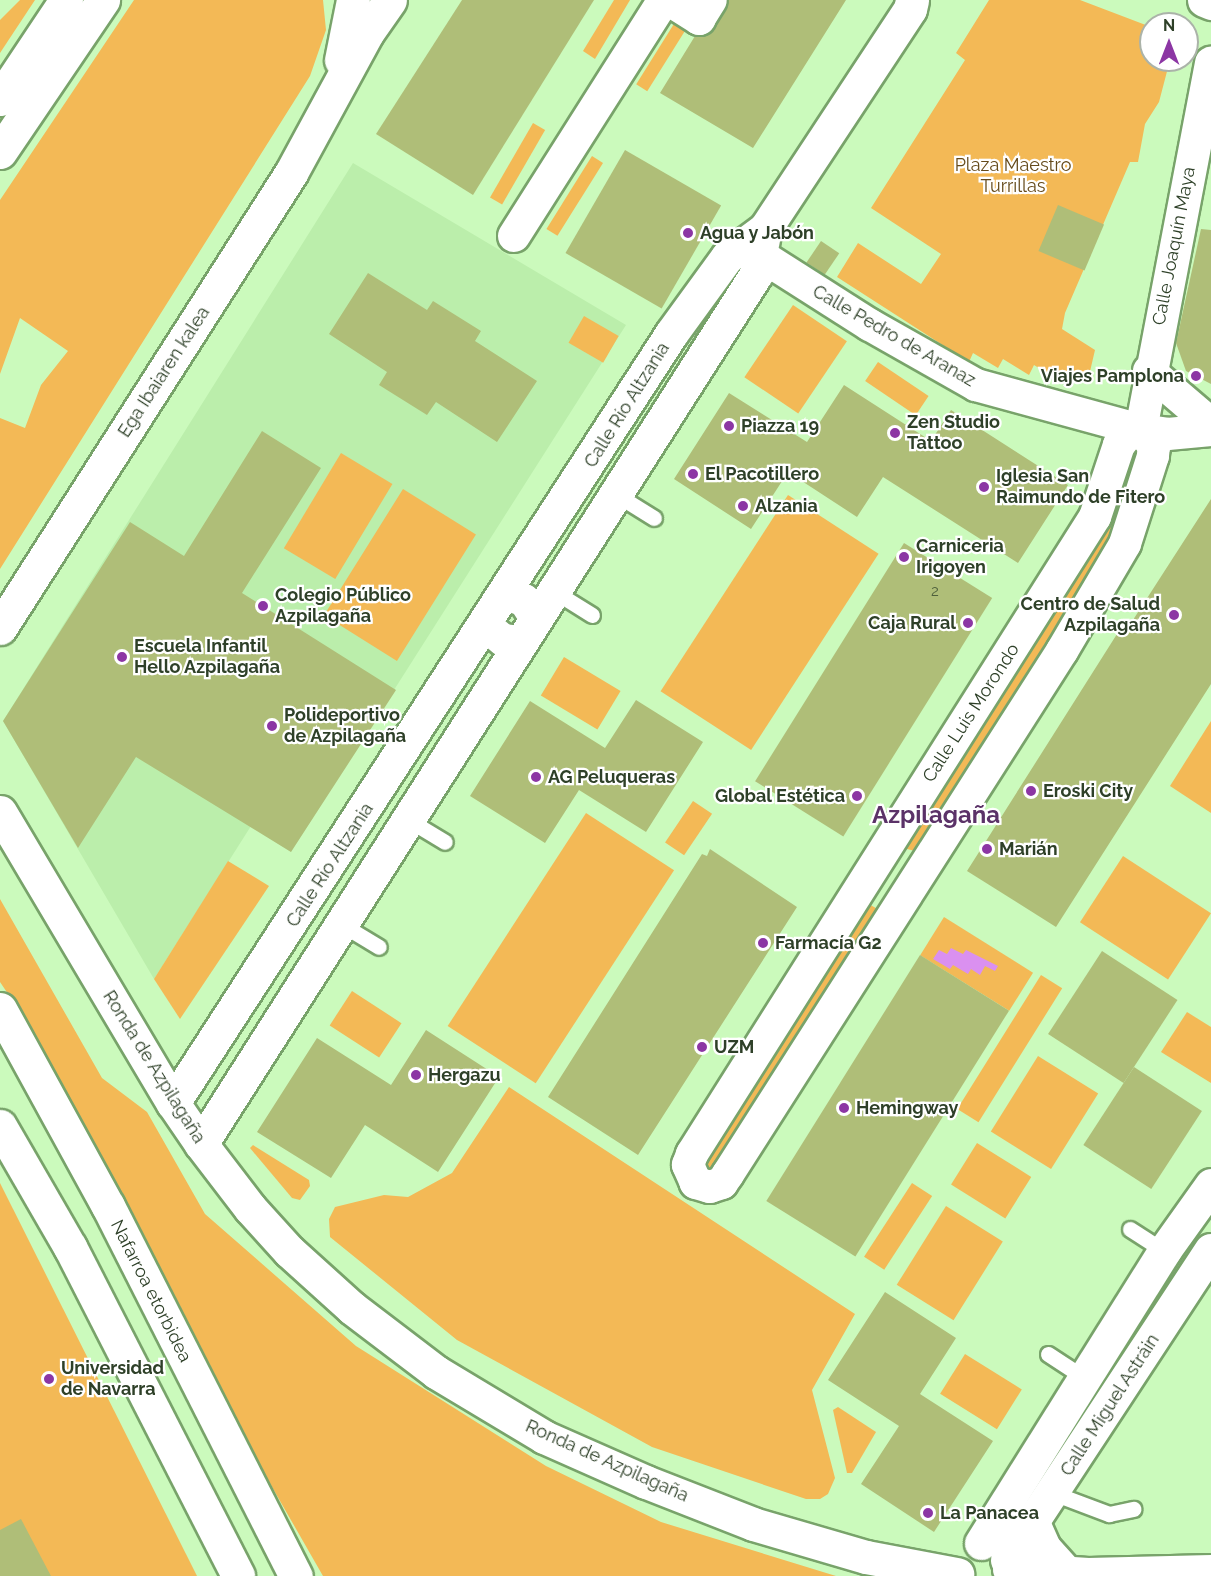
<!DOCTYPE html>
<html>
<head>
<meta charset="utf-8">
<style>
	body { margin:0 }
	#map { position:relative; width:1211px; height:1576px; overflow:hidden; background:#cbfabc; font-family:Raleway,sans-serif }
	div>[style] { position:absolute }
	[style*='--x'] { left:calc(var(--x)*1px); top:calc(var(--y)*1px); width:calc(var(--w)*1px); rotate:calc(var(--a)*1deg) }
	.built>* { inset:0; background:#bbeeab }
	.green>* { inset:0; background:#f3b956; transform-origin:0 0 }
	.water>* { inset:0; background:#da90f0 }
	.building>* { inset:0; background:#afbe78; transform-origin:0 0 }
	.roads { filter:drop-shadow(2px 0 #78a36a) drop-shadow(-2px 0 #78a36a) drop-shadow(0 2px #78a36a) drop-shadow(0 -2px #78a36a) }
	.lane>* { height:15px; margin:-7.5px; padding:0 7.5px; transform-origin:7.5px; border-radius:7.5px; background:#fff }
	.street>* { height:32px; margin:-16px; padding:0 16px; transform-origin:16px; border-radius:16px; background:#fff }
	.secondary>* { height:33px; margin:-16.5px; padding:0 16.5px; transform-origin:16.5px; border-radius:16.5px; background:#fff }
	.dots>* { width:16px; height:16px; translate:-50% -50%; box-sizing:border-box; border:3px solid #fff; border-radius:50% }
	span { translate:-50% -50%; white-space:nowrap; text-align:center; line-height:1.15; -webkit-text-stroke:4.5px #fff; paint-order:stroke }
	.number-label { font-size:15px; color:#4e603c }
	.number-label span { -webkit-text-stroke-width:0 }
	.park-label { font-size:18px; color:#654a1a }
	.poi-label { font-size:18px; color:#2e4028; font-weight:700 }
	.left { translate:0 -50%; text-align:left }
	.right { translate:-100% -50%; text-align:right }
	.street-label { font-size:18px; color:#2e4028 }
	.district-label { font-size:24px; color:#5b3268; font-weight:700 }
	.north { position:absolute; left:1139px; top:12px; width:60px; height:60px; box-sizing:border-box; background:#fff; border:2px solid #abb3a9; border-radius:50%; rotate:0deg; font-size:16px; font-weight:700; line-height:24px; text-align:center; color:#2e4028 }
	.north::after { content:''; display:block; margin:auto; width:21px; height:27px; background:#8c36a4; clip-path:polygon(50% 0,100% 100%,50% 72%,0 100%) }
</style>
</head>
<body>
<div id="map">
	<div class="built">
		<i style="clip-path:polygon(353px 163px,626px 325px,291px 852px,251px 826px,154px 979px,3px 721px)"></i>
	</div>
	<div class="green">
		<i style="clip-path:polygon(20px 0,35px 0,0 53px,0 20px)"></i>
		<i style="clip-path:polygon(134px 0,323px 0,326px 30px,310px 76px,0 569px,0 418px,25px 428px,41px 385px,68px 351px,20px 318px,0 374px,0 200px)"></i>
		<i style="clip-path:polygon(614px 0,630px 0,595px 59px,583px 51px)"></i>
		<i style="clip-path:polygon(989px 0,1080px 0,1151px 27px,1151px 60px,1170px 60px,1159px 102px,1145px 124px,1138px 162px,1130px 162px,1065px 313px,1062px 329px,1095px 350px,1088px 380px,1062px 374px,1058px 380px,1034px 365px,1029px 375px,1003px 359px,998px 368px,973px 353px,969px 362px,837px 277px,858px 243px,921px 284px,941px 254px,871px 208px,965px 60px,956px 53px)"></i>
		<i style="left:677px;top:19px;width:13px;height:77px;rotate:32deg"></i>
		<i style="left:533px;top:123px;width:14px;height:86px;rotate:30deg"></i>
		<i style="left:592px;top:156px;width:13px;height:86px;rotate:32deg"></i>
		<i style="left:793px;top:305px;width:65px;height:87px;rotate:34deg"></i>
		<i style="left:584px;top:316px;width:40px;height:31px;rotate:30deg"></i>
		<i style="left:878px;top:362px;width:61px;height:23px;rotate:34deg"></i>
		<i style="left:341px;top:453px;width:60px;height:111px;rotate:31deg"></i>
		<i style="clip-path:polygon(1129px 476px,1131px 480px,1110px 541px,1088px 584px,919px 852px,903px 848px)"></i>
		<i style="left:403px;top:489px;width:86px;height:149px;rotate:32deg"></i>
		<i style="left:788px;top:495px;width:108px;height:234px;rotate:33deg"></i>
		<i style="left:564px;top:657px;width:66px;height:45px;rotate:31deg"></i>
		<i style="clip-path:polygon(1211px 721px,1211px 813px,1170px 786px)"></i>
		<i style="left:693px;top:801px;width:23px;height:50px;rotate:34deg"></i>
		<i style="left:586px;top:813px;width:105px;height:254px;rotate:33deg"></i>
		<i style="left:1123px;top:856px;width:105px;height:79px;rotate:33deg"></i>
		<i style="clip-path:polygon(228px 861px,269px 886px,180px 1019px,154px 979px)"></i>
		<i style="clip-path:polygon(0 899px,102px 1078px,147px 1112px,205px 1214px,356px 1346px,546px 1466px,661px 1522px,836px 1576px,323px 1576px,209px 1377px,37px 1037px,0 982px)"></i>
		<i style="clip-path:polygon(865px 902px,883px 912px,710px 1176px,705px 1164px)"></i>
		<i style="left:944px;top:917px;width:105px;height:45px;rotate:32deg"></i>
		<i style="left:1041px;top:975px;width:25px;height:158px;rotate:32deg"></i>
		<i style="left:352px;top:991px;width:59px;height:41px;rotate:33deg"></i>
		<i style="clip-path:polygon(1187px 1012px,1211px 1027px,1211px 1083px,1161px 1052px)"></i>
		<i style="left:1038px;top:1056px;width:71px;height:89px;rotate:32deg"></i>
		<i style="clip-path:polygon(509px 1087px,855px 1314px,812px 1390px,835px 1478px,828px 1494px,820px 1499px,806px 1499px,652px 1447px,457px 1340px,330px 1237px,329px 1219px,335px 1207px,384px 1195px,408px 1197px,452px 1173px)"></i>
		<i style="left:977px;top:1143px;width:64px;height:49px;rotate:32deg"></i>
		<i style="clip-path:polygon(253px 1145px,309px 1180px,310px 1186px,300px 1200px,292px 1198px,250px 1148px)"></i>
		<i style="clip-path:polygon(0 1183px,197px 1576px,0 1576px)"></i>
		<i style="left:912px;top:1183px;width:24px;height:88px;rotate:33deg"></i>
		<i style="left:946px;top:1206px;width:67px;height:93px;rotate:32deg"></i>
		<i style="left:965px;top:1354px;width:67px;height:47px;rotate:32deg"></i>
		<i style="clip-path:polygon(838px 1407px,876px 1432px,852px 1473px,847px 1473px,833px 1410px)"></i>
	</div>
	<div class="water">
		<i style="clip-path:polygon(951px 948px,963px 954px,966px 950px,998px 966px,995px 971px,985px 966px,980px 975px,971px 969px,968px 974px,953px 965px,950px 969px,933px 959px,939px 950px,947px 954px)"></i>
	</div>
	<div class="building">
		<i style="clip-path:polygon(462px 0,594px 0,473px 195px,376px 134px)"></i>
		<i style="clip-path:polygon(729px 0,846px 0,753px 148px,660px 93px,695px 36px,707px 35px,714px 29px)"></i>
		<i style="left:625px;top:150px;width:111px;height:119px;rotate:30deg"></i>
		<i style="left:1058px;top:205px;width:50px;height:50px;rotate:23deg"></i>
		<i style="clip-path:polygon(1201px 229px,1211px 230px,1211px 384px,1186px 371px,1176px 343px)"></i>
		<i style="left:821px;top:241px;width:22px;height:26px;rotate:34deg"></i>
		<i style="clip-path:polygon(368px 273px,427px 310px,433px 301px,481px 331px,475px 341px,537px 381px,497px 442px,436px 402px,427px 415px,379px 385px,387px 372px,329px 334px)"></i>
		<i style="clip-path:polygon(844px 385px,931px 441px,951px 410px,1068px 485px,1018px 563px,883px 477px,857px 517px,788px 472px,751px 529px,674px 479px,729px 393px,807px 442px)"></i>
		<i style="clip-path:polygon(262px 431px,321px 468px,242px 593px,396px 690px,291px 852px,136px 757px,78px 848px,3px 721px,130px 522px,184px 556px)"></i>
		<i style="clip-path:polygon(1211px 499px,1211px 684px,1056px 927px,967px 871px,1117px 634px,1122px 637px)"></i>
		<i style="left:904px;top:543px;width:104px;height:281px;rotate:32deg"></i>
		<i style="clip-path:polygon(636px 700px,703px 742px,646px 832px,579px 790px,545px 843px,470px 796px,530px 701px,605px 748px)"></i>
		<i style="clip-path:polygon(710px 849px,797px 907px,638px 1155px,548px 1097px,702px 854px,707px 856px)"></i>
		<i style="left:1102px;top:951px;width:90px;height:99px;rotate:33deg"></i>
		<i style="left:920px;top:955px;width:105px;height:290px;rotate:32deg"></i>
		<i style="clip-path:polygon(426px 1030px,499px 1077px,438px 1172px,365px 1125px,331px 1178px,257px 1132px,317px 1038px,391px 1085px)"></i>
		<i style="left:1134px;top:1067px;width:81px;height:93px;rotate:33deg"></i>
		<i style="clip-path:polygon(885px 1292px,956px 1338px,920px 1394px,993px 1441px,934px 1532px,861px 1484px,899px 1426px,828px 1380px)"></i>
		<i style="clip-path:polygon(21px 1519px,51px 1576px,0 1576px,0 1530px)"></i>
	</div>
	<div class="roads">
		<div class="lane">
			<i style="--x:614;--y:493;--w:47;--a:32"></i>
			<i style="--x:552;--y:590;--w:47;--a:32"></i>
			<i style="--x:407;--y:819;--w:44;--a:31.2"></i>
			<i style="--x:341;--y:924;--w:44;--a:31.2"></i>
			<i style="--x:1130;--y:1229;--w:40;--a:32.9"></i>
			<i style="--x:1048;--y:1354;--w:42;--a:33.3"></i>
			<i style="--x:1053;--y:1493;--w:60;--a:20.6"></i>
			<i style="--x:1109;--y:1514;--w:25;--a:-12"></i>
		</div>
		<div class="street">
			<i style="--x:669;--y:0;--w:36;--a:32"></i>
			<i style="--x:699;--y:19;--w:22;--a:-58"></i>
			<i style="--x:514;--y:236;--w:280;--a:-57.6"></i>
			<i style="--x:760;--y:255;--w:130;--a:32.5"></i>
			<i style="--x:870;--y:325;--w:122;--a:29.5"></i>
			<i style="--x:976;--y:385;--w:171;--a:15.3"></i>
			<i style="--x:1141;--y:430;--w:27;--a:8"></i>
			<i style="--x:1168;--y:434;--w:43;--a:-5.3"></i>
			<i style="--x:1149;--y:371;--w:82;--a:40.5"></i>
			<i style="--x:1141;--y:430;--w:21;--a:51"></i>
			<i style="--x:1154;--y:446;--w:10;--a:96"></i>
			<i style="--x:1153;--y:456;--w:92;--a:107.7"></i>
			<i style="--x:1125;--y:544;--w:124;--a:120.5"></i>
			<i style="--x:1062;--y:651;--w:621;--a:122.56"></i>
			<i style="--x:728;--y:1174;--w:11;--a:124"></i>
			<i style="--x:722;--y:1183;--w:13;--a:162"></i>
			<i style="--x:710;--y:1187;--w:15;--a:-164"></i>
			<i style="--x:696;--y:1183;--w:20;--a:-114"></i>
			<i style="--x:688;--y:1165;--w:12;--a:-70"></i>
			<i style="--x:692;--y:1154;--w:754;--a:-57.68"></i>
			<i style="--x:1095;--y:517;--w:76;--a:-71.6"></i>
			<i style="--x:1119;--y:445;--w:13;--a:-51"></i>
			<i style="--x:1127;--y:435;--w:15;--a:-20"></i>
			<i style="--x:1141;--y:430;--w:374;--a:-79.2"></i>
			<i style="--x:504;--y:594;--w:21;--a:17"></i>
			<i style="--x:524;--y:600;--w:20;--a:57"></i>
			<i style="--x:485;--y:625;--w:23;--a:40"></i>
			<i style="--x:503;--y:640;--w:16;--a:7"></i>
			<i style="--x:1034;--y:1523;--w:27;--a:66"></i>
			<i style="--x:1045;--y:1548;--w:31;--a:48"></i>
		</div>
		<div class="secondary">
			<i style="--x:1204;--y:0;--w:8;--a:23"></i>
			<i style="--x:341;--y:60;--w:61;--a:-78.7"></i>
			<i style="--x:0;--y:99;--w:119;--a:-56.3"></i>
			<i style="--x:0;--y:152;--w:184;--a:-55.9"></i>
			<i style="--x:0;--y:628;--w:540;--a:-57.4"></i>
			<i style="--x:291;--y:173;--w:159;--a:-61.5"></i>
			<i style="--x:367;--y:33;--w:40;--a:-55.1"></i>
			<i style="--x:0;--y:812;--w:339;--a:59.3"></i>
			<i style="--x:173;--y:1103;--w:50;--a:55.7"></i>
			<i style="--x:201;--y:1144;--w:81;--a:52.6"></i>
			<i style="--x:250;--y:1208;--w:58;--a:47.8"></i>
			<i style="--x:289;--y:1251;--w:85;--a:42.1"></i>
			<i style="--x:352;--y:1308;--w:106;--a:37.3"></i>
			<i style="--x:436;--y:1372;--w:126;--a:31"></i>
			<i style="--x:544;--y:1437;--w:111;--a:23.8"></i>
			<i style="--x:646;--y:1482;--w:115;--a:21.4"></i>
			<i style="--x:753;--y:1524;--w:118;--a:16.3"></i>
			<i style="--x:866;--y:1557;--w:93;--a:10.6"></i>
			<i style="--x:0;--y:1009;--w:225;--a:61.3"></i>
			<i style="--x:108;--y:1206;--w:415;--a:63.1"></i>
			<i style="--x:173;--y:1103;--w:916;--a:-57.07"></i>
			<i style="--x:671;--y:334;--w:95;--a:-54"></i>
			<i style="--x:727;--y:257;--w:47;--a:-36.4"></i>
			<i style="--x:765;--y:229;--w:263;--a:-56.6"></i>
			<i style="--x:910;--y:9;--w:9;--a:-77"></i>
			<i style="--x:0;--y:1126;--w:140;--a:60"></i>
			<i style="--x:70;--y:1247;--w:369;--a:62.9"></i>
			<i style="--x:201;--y:1144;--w:1032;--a:-57.46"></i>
			<i style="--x:756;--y:274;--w:46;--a:-78.7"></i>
			<i style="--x:981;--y:1543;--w:345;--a:-57.9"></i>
			<i style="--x:1164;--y:1251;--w:81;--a:-54.5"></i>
			<i style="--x:1007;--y:1560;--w:371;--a:-56.7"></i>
			<i style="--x:1009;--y:1569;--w:79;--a:3.6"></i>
			<i style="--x:1088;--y:1574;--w:123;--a:-1.4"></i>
		</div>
	</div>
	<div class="dots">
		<i style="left:688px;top:233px;background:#8c36a4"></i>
		<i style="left:1196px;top:376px;background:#8c36a4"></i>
		<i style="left:729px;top:426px;background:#8c36a4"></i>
		<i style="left:895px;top:433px;background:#8c36a4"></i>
		<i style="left:693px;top:474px;background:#8c36a4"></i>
		<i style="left:984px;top:487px;background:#8c36a4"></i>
		<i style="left:743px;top:506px;background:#8c36a4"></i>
		<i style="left:904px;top:557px;background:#8c36a4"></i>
		<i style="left:263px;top:606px;background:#8c36a4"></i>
		<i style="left:1174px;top:615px;background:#8c36a4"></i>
		<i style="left:968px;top:623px;background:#8c36a4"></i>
		<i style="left:122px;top:657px;background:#8c36a4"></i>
		<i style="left:272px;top:726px;background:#8c36a4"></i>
		<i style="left:536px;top:777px;background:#8c36a4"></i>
		<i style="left:1031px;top:791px;background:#8c36a4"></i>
		<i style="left:857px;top:796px;background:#8c36a4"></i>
		<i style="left:987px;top:849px;background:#8c36a4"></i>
		<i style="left:763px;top:943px;background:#8c36a4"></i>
		<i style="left:702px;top:1047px;background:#8c36a4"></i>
		<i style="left:416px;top:1075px;background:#8c36a4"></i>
		<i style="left:844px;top:1108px;background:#8c36a4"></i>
		<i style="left:49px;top:1379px;background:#8c36a4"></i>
		<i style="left:928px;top:1513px;background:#8c36a4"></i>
	</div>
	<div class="number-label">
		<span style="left:935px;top:592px">2</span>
	</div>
	<div class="park-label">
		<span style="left:1013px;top:176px">Plaza Maestro<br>Turrillas</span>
	</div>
	<div class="poi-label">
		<span class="left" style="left:700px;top:233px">Agua y Jabón</span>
		<span class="right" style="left:1184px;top:376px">Viajes Pamplona</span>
		<span class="left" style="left:907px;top:433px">Zen Studio<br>Tattoo</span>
		<span class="left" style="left:741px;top:426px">Piazza 19</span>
		<span class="left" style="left:705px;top:474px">El Pacotillero</span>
		<span class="left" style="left:996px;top:487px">Iglesia San<br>Raimundo de Fitero</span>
		<span class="left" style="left:755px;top:506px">Alzania</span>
		<span class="left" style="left:916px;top:557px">Carniceria<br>Irigoyen</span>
		<span class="left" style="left:275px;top:606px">Colegio Público<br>Azpilagaña</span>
		<span class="right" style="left:1160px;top:615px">Centro de Salud<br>Azpilagaña</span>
		<span class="right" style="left:956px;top:623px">Caja Rural</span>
		<span class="left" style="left:134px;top:657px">Escuela Infantil<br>Hello Azpilagaña</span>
		<span class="left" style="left:284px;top:726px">Polideportivo<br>de Azpilagaña</span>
		<span class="left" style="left:548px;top:777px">AG Peluqueras</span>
		<span class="left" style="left:1043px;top:791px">Eroski City</span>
		<span class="right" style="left:845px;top:796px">Global Estética</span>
		<span class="left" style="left:999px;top:849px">Marián</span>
		<span class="left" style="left:775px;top:943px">Farmacía G2</span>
		<span class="left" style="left:714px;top:1047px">UZM</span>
		<span class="left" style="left:428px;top:1075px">Hergazu</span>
		<span class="left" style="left:856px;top:1108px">Hemingway</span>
		<span class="left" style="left:61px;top:1379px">Universidad<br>de Navarra</span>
		<span class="left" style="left:940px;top:1513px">La Panacea</span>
	</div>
	<div class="street-label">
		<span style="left:1174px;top:246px;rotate:-79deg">Calle Joaquín Maya</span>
		<span style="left:894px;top:336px;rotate:30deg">Calle Pedro de Aranaz</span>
		<span style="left:164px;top:372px;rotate:-57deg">Ega Ibaiaren kalea</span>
		<span style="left:627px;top:405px;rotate:-58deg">Calle Río Altzania</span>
		<span style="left:971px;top:713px;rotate:-57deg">Calle Luis Morondo</span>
		<span style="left:330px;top:865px;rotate:-57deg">Calle Río Altzania</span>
		<span style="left:154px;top:1067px;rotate:58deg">Ronda de Azpilagaña</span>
		<span style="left:151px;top:1291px;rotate:63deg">Nafarroa etorbidea</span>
		<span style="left:1110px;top:1405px;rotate:-57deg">Calle Miguel Astráin</span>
		<span style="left:607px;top:1461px;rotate:24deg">Ronda de Azpilagaña</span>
	</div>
	<div class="district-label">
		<span style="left:936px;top:815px">Azpilagaña</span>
	</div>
	<div class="north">N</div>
</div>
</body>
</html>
